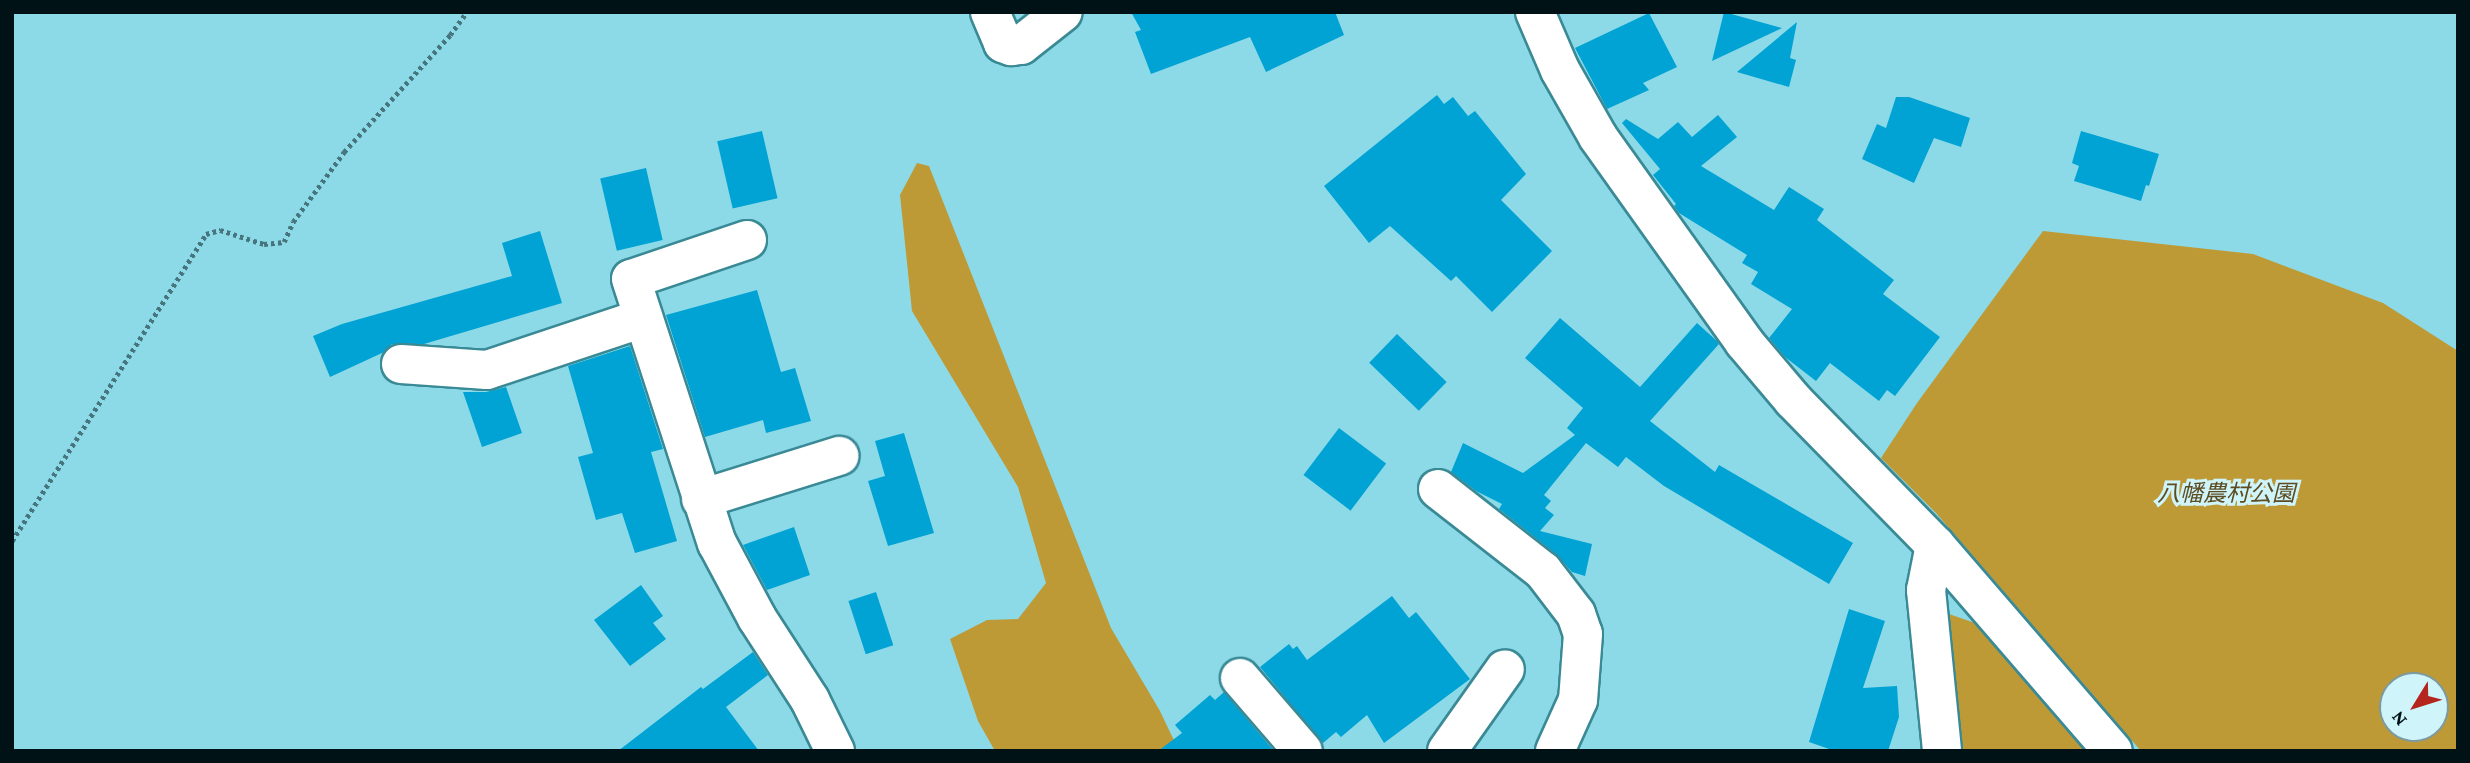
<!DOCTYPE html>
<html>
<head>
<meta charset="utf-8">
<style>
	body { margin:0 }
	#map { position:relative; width:2470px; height:763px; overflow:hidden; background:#8cdae7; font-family:"Crimson Pro","Noto Sans JP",serif }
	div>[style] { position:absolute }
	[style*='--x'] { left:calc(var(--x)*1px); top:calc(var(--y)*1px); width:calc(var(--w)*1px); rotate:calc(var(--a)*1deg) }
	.green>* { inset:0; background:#be9a37 }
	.building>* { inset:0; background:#00a3d4; transform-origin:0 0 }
	.path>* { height:4.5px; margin-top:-2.25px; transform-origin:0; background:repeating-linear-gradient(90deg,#46757e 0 3.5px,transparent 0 7px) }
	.roads { filter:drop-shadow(2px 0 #3a8a96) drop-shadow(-2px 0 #3a8a96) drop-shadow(0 2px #3a8a96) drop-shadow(0 -2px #3a8a96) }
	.minor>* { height:38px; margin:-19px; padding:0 19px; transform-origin:19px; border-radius:19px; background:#fff }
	span { translate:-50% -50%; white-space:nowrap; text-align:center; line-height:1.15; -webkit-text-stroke:6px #cff4fa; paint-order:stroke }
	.park-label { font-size:23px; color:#5d4c21; font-style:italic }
	.frame { position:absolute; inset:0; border:14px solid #001216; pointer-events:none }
	.north { position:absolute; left:2379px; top:672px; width:70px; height:70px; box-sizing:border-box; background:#cff4fa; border:2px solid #7c9a9f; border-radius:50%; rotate:232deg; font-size:19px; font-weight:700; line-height:28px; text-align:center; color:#001216 }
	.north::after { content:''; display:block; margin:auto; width:24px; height:32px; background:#b4251e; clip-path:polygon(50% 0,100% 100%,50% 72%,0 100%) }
</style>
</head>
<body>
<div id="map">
	<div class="green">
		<i style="clip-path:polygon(917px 163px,929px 166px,1111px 628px,1160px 711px,1179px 751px,995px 751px,978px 721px,950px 639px,987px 620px,1018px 619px,1046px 583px,1018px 487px,912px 311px,900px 195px)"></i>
		<i style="clip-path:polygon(evenodd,2043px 231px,2253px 254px,2383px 303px,2458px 351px,2458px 751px,2141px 751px,1936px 513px,1881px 458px,1917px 403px,2043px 231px,2393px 686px,2435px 686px,2435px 728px,2393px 728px,2393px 686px)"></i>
		<i style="clip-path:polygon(1946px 613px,1978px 624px,2088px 751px,1963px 751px)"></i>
	</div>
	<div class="building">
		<i style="clip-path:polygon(1131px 12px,1335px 12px,1344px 35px,1266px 72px,1250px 37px,1151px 74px,1135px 32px,1141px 30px)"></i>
		<i style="clip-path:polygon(1724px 12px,1782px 28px,1712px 61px)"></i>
		<i style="clip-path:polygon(1649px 13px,1677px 67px,1643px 83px,1649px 90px,1607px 109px,1575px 48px)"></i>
		<i style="clip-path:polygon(1797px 22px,1790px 58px,1796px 60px,1789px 87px,1737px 72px)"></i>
		<i style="clip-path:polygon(1437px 95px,1444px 104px,1453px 97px,1468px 116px,1475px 111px,1526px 174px,1501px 200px,1552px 251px,1492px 312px,1456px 276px,1451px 281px,1390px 226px,1369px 243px,1324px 186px)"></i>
		<i style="clip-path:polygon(1896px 97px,1909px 97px,1970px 118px,1961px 147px,1934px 138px,1914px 183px,1862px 159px,1877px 124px,1886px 128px)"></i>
		<i style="clip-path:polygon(1718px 115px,1737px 137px,1701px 166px,1774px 210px,1789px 187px,1824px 209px,1817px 220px,1894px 280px,1883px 294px,1940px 337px,1895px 396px,1887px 390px,1879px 401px,1830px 363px,1816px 381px,1785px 357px,1769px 338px,1792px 309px,1751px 284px,1758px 272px,1742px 263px,1747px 255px,1679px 213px,1674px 206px,1676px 204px,1653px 175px,1660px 169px,1622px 123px,1626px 119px,1658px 139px,1678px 122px,1692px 137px)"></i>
		<i style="left:762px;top:131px;width:69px;height:46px;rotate:77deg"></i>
		<i style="clip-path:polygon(2081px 131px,2159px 154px,2149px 186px,2146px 185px,2141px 201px,2074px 181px,2079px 166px,2072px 163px)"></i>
		<i style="left:646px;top:168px;width:74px;height:47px;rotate:77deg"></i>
		<i style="clip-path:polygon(540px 231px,562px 303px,424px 344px,392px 344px,382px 353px,330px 377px,313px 336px,342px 324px,512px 276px,502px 243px)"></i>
		<i style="clip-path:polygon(757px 290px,781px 372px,795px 368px,811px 421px,766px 433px,763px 420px,705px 437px,666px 315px)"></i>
		<i style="clip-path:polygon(1560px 318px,1640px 387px,1697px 323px,1717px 341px,1719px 344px,1650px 421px,1715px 472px,1719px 465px,1853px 543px,1829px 584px,1664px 486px,1626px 457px,1618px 467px,1586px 443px,1544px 495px,1551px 501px,1545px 508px,1554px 515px,1540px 531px,1592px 544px,1585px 576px,1572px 572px,1556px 554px,1499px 509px,1502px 504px,1476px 491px,1451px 472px,1463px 443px,1523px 473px,1575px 435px,1567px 428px,1583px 408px,1525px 358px)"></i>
		<i style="left:1397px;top:334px;width:69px;height:40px;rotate:44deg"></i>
		<i style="clip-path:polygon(630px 346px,663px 449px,651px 452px,677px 541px,635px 553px,622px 513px,596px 520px,578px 457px,593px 453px,568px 366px)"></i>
		<i style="clip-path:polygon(506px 387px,522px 433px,482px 447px,463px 392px,486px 392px)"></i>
		<i style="left:1339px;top:428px;width:59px;height:59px;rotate:37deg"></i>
		<i style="clip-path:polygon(904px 433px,934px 533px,888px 546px,868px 481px,885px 476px,875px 441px)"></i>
		<i style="clip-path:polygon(794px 527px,810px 575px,767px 590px,743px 545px)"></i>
		<i style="clip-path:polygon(641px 585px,663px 616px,653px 623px,666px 639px,630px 666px,594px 620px)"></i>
		<i style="left:876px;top:592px;width:56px;height:29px;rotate:72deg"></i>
		<i style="clip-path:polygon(1392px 596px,1409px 618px,1416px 612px,1470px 679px,1384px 743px,1367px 715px,1341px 737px,1336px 732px,1323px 743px,1260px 667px,1289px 644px,1293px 649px,1297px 646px,1307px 660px)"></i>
		<i style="clip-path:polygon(1849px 609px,1885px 621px,1863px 688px,1897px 686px,1899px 717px,1888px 751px,1835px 751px,1809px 742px)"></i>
		<i style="clip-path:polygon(753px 652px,768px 675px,726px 707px,759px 751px,618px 751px,701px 687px,703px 689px)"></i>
		<i style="clip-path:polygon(1224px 692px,1274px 751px,1158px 751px,1182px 733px,1175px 725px,1210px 695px,1215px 700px)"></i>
	</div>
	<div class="path">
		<i style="--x:12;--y:541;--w:363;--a:-57.7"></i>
		<i style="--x:206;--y:234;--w:15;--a:-16"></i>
		<i style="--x:220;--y:230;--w:46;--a:17.7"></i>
		<i style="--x:264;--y:244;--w:20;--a:-6"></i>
		<i style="--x:284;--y:242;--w:22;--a:-66"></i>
		<i style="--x:293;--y:222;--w:87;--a:-53.9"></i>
		<i style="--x:344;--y:152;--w:158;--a:-47.8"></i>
		<i style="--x:450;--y:35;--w:29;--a:-54"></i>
	</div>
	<div class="roads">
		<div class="minor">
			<i style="--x:990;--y:12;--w:34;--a:67"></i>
			<i style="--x:1003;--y:43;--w:9;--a:21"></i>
			<i style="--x:1011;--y:46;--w:10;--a:-6"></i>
			<i style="--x:1021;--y:45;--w:53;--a:-38.2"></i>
			<i style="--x:1535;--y:12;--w:63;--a:66.7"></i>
			<i style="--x:1560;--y:70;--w:77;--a:60.4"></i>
			<i style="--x:1598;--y:137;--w:252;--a:54.5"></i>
			<i style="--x:1744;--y:342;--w:76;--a:49.8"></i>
			<i style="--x:1793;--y:400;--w:203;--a:45.6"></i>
			<i style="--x:1935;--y:545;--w:272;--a:49.2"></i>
			<i style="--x:747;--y:240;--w:122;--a:161.4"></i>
			<i style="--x:631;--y:279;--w:278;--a:72"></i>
			<i style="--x:717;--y:543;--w:85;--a:61.9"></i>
			<i style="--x:757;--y:618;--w:98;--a:57.1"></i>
			<i style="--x:810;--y:700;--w:57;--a:63.9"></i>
			<i style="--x:401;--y:364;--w:86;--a:4"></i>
			<i style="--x:487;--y:370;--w:164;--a:-18.4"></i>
			<i style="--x:1438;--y:489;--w:133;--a:38"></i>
			<i style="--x:1543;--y:571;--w:54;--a:52.5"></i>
			<i style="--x:1576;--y:614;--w:21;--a:71"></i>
			<i style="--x:1583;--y:634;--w:66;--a:94.3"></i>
			<i style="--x:1578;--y:700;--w:56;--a:114.3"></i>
			<i style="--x:701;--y:499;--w:145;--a:-17.3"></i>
			<i style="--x:1935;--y:545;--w:46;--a:101.3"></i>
			<i style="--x:1926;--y:590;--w:162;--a:84.3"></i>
			<i style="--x:1240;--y:678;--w:96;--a:49.2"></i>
			<i style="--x:1447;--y:751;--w:100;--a:-54.7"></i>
		</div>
	</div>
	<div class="park-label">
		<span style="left:2226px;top:493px">八幡農村公園</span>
	</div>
	<div class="frame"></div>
	<div class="north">N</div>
</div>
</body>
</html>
